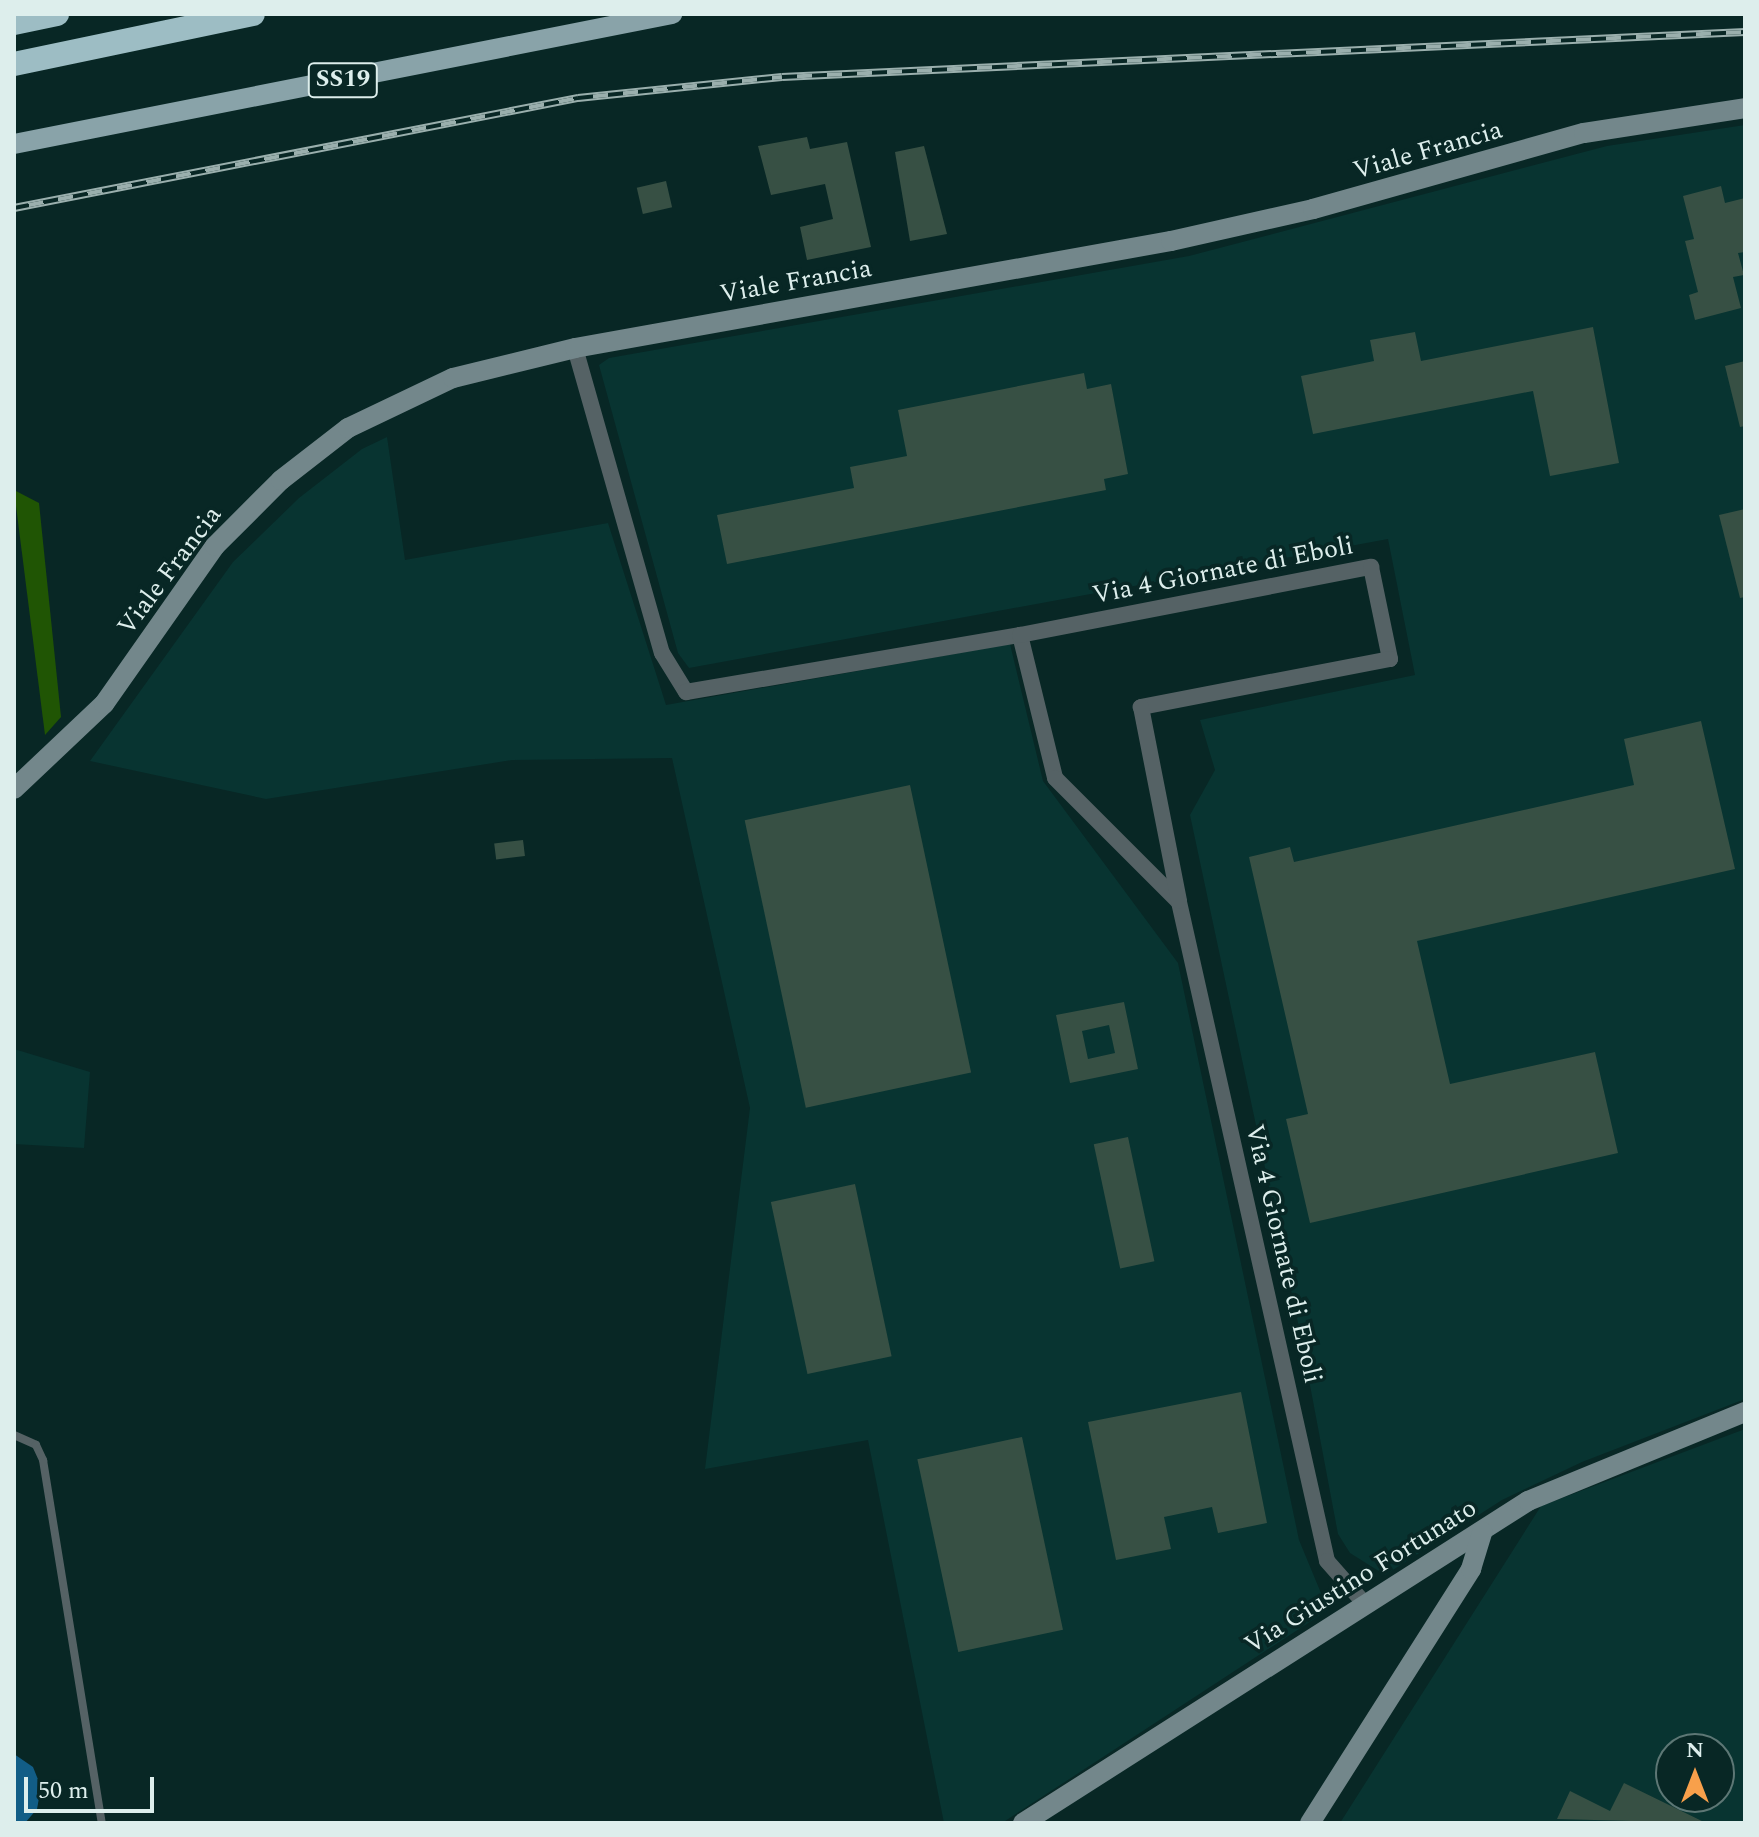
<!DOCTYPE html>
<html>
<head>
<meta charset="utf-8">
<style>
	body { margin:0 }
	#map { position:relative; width:1759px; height:1837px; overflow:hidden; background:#082725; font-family:Spectral,serif }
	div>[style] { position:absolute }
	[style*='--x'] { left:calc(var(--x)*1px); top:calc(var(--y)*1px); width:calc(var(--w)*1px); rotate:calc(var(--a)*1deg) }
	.built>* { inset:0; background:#083431 }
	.forest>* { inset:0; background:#205504 }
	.water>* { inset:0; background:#125d86 }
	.building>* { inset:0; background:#375044; transform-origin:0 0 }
	.lane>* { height:8px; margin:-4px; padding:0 4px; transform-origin:4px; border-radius:4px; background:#556265 }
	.street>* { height:16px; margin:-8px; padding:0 8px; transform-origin:8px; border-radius:8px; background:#556265 }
	.secondary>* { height:20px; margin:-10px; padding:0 10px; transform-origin:10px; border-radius:10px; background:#73878b }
	.primary>* { height:20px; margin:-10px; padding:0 10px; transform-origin:10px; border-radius:10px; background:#89a3a9 }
	.highway>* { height:24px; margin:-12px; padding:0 12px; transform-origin:12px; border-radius:12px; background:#9dbdc4 }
	.rail>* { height:8px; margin-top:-4px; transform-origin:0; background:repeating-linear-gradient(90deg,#082725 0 15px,#9aafad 0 30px); box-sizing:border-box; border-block:2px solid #9aafad }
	span { translate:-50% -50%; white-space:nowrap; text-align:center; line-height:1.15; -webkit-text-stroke:7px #082725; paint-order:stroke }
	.shield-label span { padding:2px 6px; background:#082725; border:2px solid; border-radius:6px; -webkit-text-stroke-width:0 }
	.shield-label { font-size:24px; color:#ddeeec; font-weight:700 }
	.street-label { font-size:26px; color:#ddeeec }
	.frame { position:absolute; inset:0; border:16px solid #ddeeec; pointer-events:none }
	.north { position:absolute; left:1655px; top:1733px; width:80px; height:80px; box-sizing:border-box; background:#082725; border:2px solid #5d7775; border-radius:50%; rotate:0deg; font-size:22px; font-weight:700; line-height:32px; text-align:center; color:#ddeeec }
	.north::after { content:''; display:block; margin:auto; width:28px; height:36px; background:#f8a04b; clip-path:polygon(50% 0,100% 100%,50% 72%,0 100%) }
	.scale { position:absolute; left:24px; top:1777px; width:130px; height:36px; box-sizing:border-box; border:4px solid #ddeeec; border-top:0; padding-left:10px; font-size:24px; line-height:28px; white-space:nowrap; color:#ddeeec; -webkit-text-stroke:6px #082725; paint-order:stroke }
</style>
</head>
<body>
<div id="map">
	<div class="built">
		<i style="clip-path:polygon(1745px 125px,1745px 1399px,1582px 1462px,1502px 1500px,1385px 1575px,1350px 1553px,1338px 1534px,1300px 1332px,1190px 815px,1215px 770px,1200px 720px,1415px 675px,1388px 539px,689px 668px,678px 653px,599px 365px,609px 358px,1189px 256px,1607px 146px)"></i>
		<i style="clip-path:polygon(387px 437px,405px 560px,608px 523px,666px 705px,1010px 644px,1043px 781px,1178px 963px,1299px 1540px,1328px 1610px,1002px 1823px,944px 1823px,868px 1440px,705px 1469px,750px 1108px,672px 758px,512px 760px,266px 799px,90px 761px,233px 562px,299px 498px,362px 449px)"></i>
		<i style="clip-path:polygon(14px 1049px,90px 1072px,84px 1148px,14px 1144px)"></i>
		<i style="clip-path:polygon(evenodd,1745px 1429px,1745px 1823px,1340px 1823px,1541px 1506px,1745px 1429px,1671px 1749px,1719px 1749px,1719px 1797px,1671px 1797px,1671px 1749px)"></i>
	</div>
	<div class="forest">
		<i style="clip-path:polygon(14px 490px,39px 503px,61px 717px,45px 735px)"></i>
	</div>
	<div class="water">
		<i style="clip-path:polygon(14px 1754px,33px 1767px,41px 1787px,37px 1809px,25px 1823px,14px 1823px)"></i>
	</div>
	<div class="building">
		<i style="clip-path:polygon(807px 137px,810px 149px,847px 142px,871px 247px,807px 260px,800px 227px,833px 219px,825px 184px,771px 195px,758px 146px)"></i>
		<i style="clip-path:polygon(924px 146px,947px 234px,910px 241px,895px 152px)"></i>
		<i style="left:666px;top:181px;width:27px;height:30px;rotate:77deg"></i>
		<i style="clip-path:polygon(1721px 186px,1725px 203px,1745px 198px,1745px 252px,1738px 253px,1744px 275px,1733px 277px,1741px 308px,1695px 320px,1689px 295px,1698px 292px,1685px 241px,1694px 239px,1683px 196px)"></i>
		<i style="clip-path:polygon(1593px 327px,1619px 463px,1550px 476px,1533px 391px,1313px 434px,1301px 376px,1374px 361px,1370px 340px,1415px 332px,1421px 361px)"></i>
		<i style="clip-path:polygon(1745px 361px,1745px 426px,1740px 427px,1725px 366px)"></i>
		<i style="clip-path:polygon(1084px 373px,1087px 389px,1111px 384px,1128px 474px,1104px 479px,1106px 490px,727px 564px,717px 515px,854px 488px,850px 467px,907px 456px,898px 410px)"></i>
		<i style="clip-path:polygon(1745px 509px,1745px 597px,1740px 598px,1719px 515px)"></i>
		<i style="clip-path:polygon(1701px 721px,1735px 869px,1417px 941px,1450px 1084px,1595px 1052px,1618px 1153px,1310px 1223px,1286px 1119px,1308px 1114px,1249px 857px,1290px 847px,1294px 862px,1634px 785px,1624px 739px)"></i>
		<i style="left:910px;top:785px;width:294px;height:169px;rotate:78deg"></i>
		<i style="left:523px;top:840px;width:16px;height:29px;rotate:83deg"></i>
		<i style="clip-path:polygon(evenodd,1124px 1002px,1138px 1069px,1070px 1083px,1056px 1015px,1124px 1002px,1109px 1025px,1115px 1053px,1088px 1059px,1082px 1031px,1109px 1025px)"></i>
		<i style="left:1128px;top:1137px;width:127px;height:35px;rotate:78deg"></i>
		<i style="left:855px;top:1184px;width:176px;height:86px;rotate:78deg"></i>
		<i style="clip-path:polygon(1241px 1392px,1267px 1523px,1218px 1533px,1212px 1507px,1164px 1517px,1171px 1549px,1116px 1560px,1088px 1422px)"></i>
		<i style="left:1022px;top:1437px;width:197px;height:107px;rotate:78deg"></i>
		<i style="clip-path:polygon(1624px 1783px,1706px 1823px,1557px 1819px,1570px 1791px,1610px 1811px)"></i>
	</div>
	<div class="lane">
		<i style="--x:14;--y:1435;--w:24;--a:24"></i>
		<i style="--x:36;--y:1445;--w:17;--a:65"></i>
		<i style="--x:43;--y:1460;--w:368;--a:80.8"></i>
	</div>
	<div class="street">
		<i style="--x:575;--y:348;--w:317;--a:74.1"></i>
		<i style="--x:662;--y:653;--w:46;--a:58.4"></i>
		<i style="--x:686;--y:692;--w:339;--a:-9.7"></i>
		<i style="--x:1020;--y:635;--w:147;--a:76.2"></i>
		<i style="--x:1055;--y:778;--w:175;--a:45"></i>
		<i style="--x:1179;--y:902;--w:675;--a:77.34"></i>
		<i style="--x:1327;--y:1561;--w:57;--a:48.5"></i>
		<i style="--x:1020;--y:635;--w:358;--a:-11"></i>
		<i style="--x:1371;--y:567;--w:94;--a:78.3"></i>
		<i style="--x:1390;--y:659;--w:254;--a:169.1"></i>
		<i style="--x:1141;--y:707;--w:197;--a:78.9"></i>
	</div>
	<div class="secondary">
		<i style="--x:14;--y:789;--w:124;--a:-43.4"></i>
		<i style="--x:104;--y:704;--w:193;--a:-54.9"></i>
		<i style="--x:215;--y:546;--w:93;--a:-45"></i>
		<i style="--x:281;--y:480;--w:85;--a:-37.8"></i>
		<i style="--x:348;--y:428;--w:116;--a:-25.5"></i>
		<i style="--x:453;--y:378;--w:126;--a:-13.8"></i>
		<i style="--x:575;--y:348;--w:606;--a:-10.18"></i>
		<i style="--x:1171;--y:241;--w:146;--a:-12.7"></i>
		<i style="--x:1313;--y:209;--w:281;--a:-15.7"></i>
		<i style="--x:1584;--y:133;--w:163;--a:-8.8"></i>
		<i style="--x:1023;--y:1823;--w:599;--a:-32.52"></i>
		<i style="--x:1528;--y:1501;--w:235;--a:-22.3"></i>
		<i style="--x:1310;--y:1823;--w:301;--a:-57.6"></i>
		<i style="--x:1471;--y:1569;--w:39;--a:-73"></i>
	</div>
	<div class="primary">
		<i style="--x:14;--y:144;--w:671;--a:-11.18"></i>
	</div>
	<div class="highway">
		<i style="--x:14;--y:23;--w:44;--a:-11.8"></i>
		<i style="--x:14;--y:64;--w:244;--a:-11.8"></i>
	</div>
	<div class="rail">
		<i style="--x:14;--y:208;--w:575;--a:-11.04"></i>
		<i style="--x:578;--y:98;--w:205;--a:-5.9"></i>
		<i style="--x:782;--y:77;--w:964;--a:-2.68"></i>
	</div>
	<div class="shield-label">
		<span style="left:343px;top:80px">SS19</span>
	</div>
	<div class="street-label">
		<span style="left:1428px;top:151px;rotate:-16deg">Viale Francia</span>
		<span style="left:796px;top:282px;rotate:-10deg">Viale Francia</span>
		<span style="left:170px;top:571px;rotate:-53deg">Viale Francia</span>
		<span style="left:1223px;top:571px;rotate:-11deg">Via 4 Giornate di Eboli</span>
		<span style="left:1283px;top:1254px;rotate:77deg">Via 4 Giornate di Eboli</span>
		<span style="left:1361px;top:1577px;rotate:-32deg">Via Giustino Fortunato</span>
	</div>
	<div class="frame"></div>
	<div class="north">N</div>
	<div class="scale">50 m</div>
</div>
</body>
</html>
